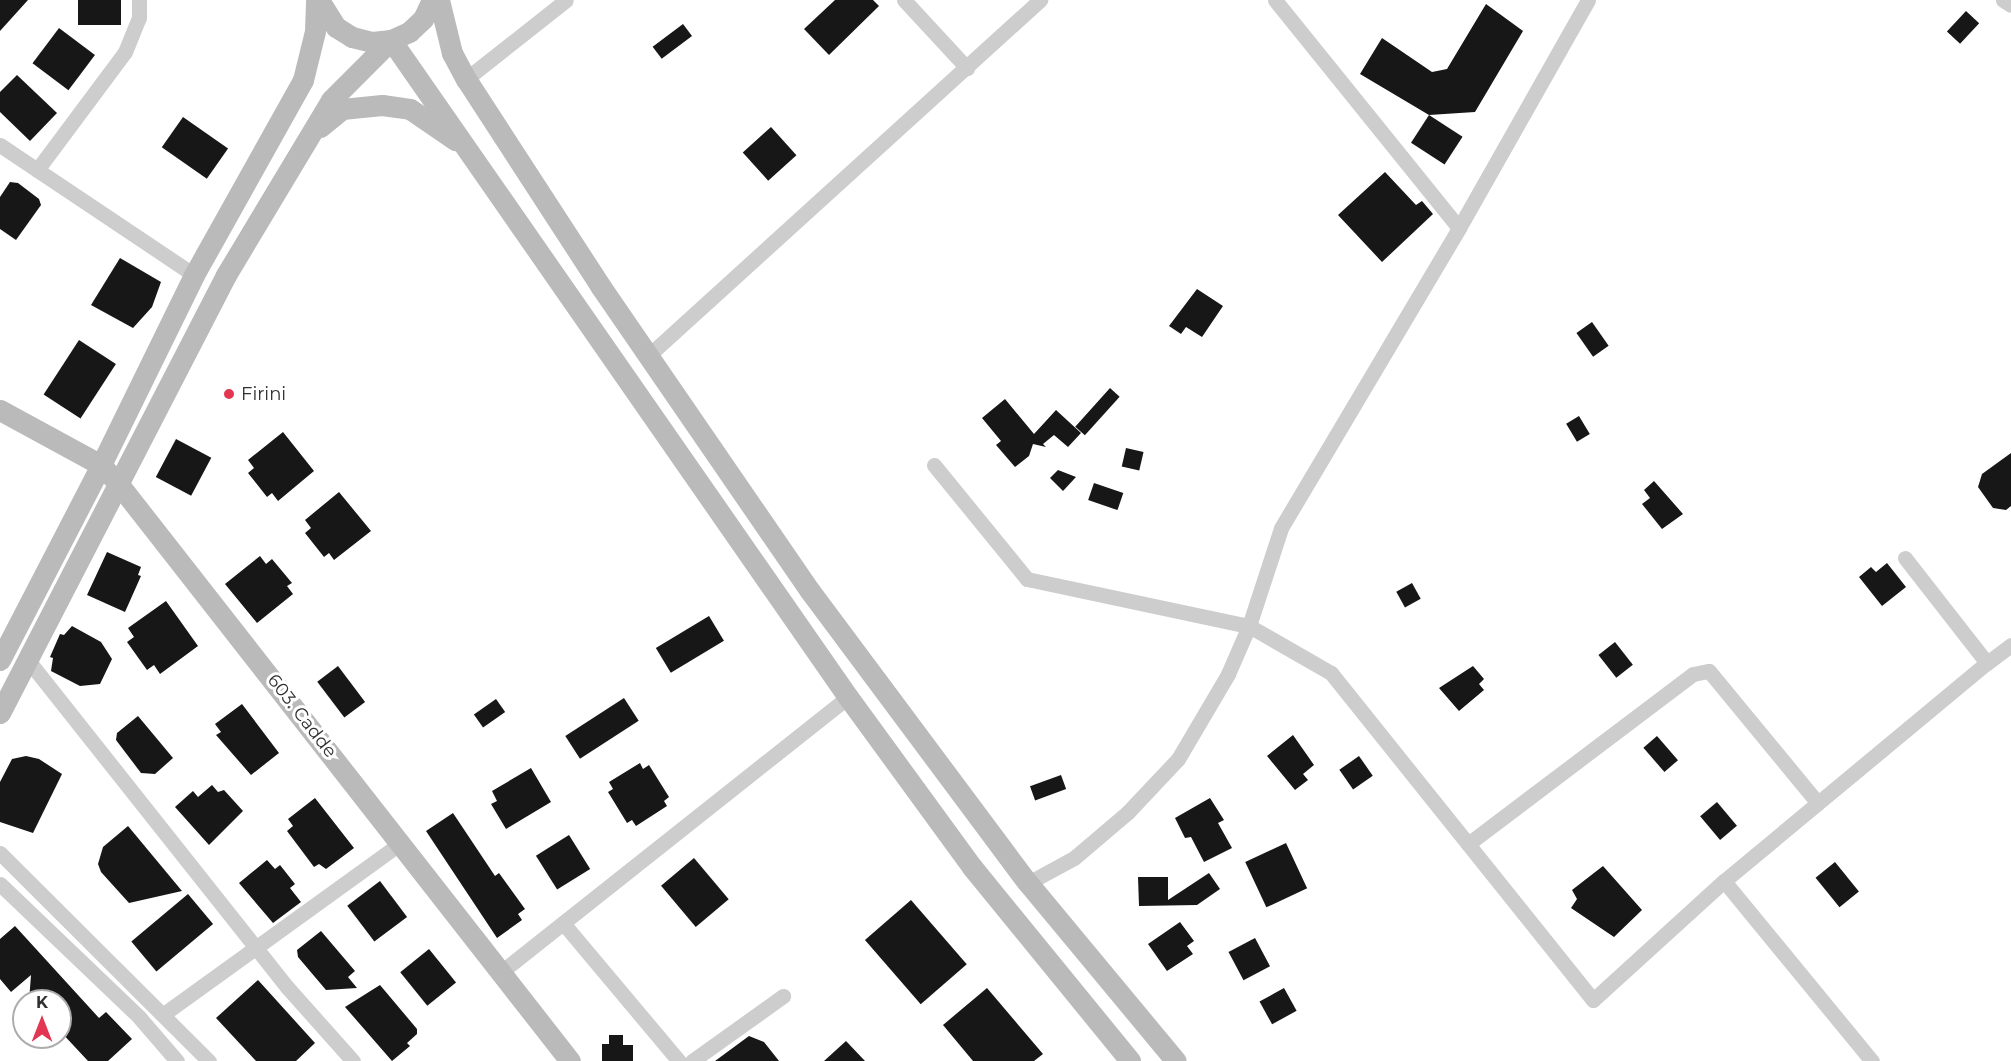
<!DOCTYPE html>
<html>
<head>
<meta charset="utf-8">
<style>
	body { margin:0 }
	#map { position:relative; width:2011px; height:1061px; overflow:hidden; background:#fff; font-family:Montserrat,sans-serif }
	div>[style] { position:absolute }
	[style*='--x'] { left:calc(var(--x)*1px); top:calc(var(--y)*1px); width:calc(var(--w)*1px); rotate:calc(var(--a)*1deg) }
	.building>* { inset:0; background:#171717; transform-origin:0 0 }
	.street>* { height:15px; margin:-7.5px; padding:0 7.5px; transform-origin:7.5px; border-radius:7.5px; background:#cdcdcd }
	.secondary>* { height:21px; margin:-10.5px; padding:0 10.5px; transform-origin:10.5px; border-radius:10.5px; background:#bababa }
	.dots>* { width:16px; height:16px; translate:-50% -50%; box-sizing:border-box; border:3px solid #fff; border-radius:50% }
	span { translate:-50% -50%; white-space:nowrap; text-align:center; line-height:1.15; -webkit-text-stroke:6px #fff; paint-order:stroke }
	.poi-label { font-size:18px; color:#303030 }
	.left { translate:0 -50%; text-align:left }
	.street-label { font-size:18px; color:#303030 }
	.north { position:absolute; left:12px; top:989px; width:60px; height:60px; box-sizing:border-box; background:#fff; border:2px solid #acacac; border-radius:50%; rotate:0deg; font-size:16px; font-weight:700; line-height:24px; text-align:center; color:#303030 }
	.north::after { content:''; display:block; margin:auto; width:21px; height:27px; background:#e33651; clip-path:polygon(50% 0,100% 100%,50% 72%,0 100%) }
</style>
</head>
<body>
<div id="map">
	<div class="building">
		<i style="clip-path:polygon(0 0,28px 0,0 31px)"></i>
		<i style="left:78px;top:0;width:43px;height:25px"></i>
		<i style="clip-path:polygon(835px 0,873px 0,879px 6px,829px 55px,804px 29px)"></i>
		<i style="clip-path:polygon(1486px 4px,1523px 31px,1475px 112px,1429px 115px,1360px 74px,1382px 38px,1432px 72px,1447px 69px)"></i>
		<i style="left:1966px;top:11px;width:18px;height:28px;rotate:43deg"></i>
		<i style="left:683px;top:24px;width:15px;height:38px;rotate:53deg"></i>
		<i style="left:59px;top:28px;width:45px;height:44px;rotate:37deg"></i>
		<i style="clip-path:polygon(17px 75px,57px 113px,30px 141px,0 112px,0 92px)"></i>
		<i style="left:1429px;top:115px;width:40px;height:33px;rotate:33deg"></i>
		<i style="left:183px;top:117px;width:55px;height:37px;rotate:35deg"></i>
		<i style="left:771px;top:127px;width:38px;height:38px;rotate:48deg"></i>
		<i style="clip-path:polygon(1385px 172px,1416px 205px,1422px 201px,1433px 214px,1382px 262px,1338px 215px)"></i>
		<i style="clip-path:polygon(10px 182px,18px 183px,39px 199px,41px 205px,16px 240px,0 229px,0 197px)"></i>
		<i style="clip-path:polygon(120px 258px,161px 282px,152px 307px,133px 328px,91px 305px)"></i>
		<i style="clip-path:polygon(1197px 289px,1223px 306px,1202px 337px,1186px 327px,1181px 334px,1169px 326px)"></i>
		<i style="left:1592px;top:322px;width:29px;height:19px;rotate:55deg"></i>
		<i style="left:79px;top:340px;width:44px;height:65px;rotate:33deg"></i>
		<i style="left:1110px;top:388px;width:13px;height:52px;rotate:42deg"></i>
		<i style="clip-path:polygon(1005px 399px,1034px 434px,1056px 410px,1081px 433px,1068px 447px,1054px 435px,1043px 444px,1046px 447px,1033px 444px,1029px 456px,1015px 467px,996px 445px,1001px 441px,982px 418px)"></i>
		<i style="left:1579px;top:416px;width:21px;height:15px;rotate:59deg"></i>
		<i style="clip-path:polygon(283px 432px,314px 471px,278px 501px,272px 493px,267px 497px,248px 473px,254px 468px,248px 460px)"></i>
		<i style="left:176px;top:439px;width:40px;height:43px;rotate:28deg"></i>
		<i style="left:1126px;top:448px;width:18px;height:19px;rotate:13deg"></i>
		<i style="clip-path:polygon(2011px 453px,2011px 506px,2006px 510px,1993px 508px,1978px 487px,1982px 474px)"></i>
		<i style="clip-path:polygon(1058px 470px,1076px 477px,1063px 491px,1050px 478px)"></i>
		<i style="clip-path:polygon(1654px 481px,1683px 514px,1662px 529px,1642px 504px,1650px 498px,1644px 490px)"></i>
		<i style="left:1094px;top:483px;width:31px;height:18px;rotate:19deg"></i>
		<i style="clip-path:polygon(339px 492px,371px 531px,334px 560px,329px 553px,324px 557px,305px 533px,311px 528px,305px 520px)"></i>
		<i style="clip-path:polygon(107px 552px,141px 567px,138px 575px,141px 576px,125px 612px,87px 595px)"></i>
		<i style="clip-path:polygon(260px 556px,266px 564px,272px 559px,292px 583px,287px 586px,293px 594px,257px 623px,225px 584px)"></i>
		<i style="clip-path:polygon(1887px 563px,1906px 587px,1882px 606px,1859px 577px,1871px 567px,1876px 572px)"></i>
		<i style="left:1412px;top:583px;width:18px;height:18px;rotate:61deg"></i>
		<i style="clip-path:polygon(166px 601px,198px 646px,160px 674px,154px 665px,147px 670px,127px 642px,134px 637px,128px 628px)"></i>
		<i style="left:709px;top:616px;width:29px;height:62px;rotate:59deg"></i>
		<i style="clip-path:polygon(72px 626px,101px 642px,112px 659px,100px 684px,80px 686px,51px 671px,53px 658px,50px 657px,60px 634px,64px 635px)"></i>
		<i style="left:1615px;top:642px;width:29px;height:21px;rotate:52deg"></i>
		<i style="left:338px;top:666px;width:45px;height:26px;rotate:53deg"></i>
		<i style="clip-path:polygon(1473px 666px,1484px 679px,1479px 684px,1484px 690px,1459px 711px,1439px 688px)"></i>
		<i style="left:624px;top:698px;width:27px;height:70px;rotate:57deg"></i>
		<i style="left:496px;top:699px;width:16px;height:27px;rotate:55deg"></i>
		<i style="clip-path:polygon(242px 704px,279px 753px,251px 775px,216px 735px,221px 732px,215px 724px)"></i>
		<i style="clip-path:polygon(138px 716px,173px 758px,155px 774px,141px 773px,116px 740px,117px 733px)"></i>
		<i style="clip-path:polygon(1293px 735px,1314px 765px,1303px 774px,1308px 780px,1295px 790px,1267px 756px)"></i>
		<i style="left:1657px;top:736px;width:32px;height:18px;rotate:49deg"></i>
		<i style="clip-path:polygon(26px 756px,39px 759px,62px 774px,33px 833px,0 822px,0 782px,12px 759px)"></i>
		<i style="left:1359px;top:756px;width:24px;height:24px;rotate:55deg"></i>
		<i style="clip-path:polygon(640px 763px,643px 769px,649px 765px,669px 797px,664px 801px,667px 806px,636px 826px,632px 820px,627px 823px,608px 792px,613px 789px,609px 782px)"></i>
		<i style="clip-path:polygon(531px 768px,551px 802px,506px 829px,491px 804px,497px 801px,492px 791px)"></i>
		<i style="left:1061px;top:775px;width:15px;height:33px;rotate:70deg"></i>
		<i style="clip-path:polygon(212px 785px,218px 792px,224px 790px,243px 811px,209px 845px,175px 807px,193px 791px,198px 797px)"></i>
		<i style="clip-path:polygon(315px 798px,354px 848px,326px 869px,319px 864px,314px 867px,287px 831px,293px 826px,288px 819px)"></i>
		<i style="clip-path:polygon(1210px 798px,1224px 820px,1218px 823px,1232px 848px,1204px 862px,1191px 837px,1185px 838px,1175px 818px)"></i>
		<i style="left:1717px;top:802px;width:31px;height:22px;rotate:50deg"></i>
		<i style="clip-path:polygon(453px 813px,495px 876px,499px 873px,525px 909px,518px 914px,522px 920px,497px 938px,426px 831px)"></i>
		<i style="clip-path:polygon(128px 826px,182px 891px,129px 903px,101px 872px,98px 864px,103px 847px)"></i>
		<i style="left:569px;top:835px;width:40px;height:39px;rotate:58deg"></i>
		<i style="left:1286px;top:843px;width:50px;height:45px;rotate:65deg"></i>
		<i style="left:694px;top:858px;width:54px;height:43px;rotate:50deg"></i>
		<i style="clip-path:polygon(267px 860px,275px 869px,280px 865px,295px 884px,290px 888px,301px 902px,273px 923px,239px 883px)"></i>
		<i style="left:1835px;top:862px;width:38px;height:25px;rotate:51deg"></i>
		<i style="clip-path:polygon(1603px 866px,1642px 910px,1614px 937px,1571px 908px,1577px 899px,1572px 890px)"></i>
		<i style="clip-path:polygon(1209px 873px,1220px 889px,1197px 905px,1139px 906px,1138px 877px,1168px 877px,1168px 900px)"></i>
		<i style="left:380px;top:881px;width:45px;height:41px;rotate:53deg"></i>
		<i style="left:188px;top:894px;width:39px;height:74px;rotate:50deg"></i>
		<i style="left:911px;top:900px;width:85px;height:61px;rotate:49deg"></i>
		<i style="clip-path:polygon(1180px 922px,1194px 941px,1187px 946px,1193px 954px,1167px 971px,1148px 944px)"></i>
		<i style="clip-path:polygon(15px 926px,99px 1018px,106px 1012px,132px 1039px,108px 1061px,88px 1061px,60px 1031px,60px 1001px,29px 1001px,31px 975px,11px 992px,0 979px,0 939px)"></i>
		<i style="clip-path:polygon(321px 931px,355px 971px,348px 977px,357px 988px,326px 990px,298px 957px,297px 950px)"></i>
		<i style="left:1255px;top:938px;width:32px;height:30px;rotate:62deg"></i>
		<i style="left:429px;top:949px;width:43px;height:37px;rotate:51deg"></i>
		<i style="clip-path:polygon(258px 980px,315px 1043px,296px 1061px,256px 1061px,216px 1018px)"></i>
		<i style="clip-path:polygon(380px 985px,417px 1029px,417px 1034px,407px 1043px,410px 1046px,392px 1061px,345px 1007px)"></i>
		<i style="clip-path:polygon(987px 988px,1043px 1054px,1034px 1061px,973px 1061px,943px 1025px)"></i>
		<i style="left:1284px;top:988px;width:26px;height:28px;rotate:61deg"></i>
		<i style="clip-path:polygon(609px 1035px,623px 1035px,623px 1045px,633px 1045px,633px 1061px,602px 1061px,602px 1044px,609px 1044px)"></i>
		<i style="clip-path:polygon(749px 1036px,764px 1042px,779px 1061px,715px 1061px)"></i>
		<i style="clip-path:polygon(846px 1041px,865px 1061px,824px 1061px)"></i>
	</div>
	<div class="street">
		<i style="--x:904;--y:0;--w:93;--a:47.2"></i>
		<i style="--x:1275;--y:0;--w:293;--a:51.1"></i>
		<i style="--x:2003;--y:0;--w:9;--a:32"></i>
		<i style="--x:466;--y:79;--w:127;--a:-38.3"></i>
		<i style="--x:0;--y:145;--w:234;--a:33.8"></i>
		<i style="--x:37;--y:170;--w:147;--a:-53.3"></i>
		<i style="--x:125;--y:52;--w:37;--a:-68"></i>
		<i style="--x:139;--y:18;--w:18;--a:-90"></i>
		<i style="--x:648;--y:356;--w:530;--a:-42.24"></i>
		<i style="--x:934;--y:465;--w:147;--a:50.8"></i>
		<i style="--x:1027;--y:579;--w:227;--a:12"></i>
		<i style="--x:1249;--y:626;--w:95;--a:29.8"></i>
		<i style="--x:1331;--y:673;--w:419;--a:51.3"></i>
		<i style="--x:1593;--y:1000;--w:177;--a:-42.3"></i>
		<i style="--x:1724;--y:881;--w:342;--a:-39.7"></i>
		<i style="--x:1905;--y:558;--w:133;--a:52"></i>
		<i style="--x:1987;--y:663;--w:30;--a:-37"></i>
		<i style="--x:27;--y:659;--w:419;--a:51.6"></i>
		<i style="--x:287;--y:987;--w:99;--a:48.3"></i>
		<i style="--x:1468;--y:844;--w:282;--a:-37.1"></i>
		<i style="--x:1693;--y:674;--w:16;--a:-11"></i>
		<i style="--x:1709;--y:671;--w:171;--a:50.5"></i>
		<i style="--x:0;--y:853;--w:295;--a:44.9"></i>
		<i style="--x:1724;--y:881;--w:233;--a:50.6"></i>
		<i style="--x:1028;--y:883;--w:52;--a:-28.5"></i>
		<i style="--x:1074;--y:858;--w:71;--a:-40.4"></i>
		<i style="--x:1128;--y:812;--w:73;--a:-46.7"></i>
		<i style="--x:1178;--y:759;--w:99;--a:-59.5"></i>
		<i style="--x:1228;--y:674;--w:52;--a:-66.4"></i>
		<i style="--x:1249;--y:626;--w:103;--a:-71.9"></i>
		<i style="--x:1281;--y:528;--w:349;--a:-59.3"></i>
		<i style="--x:1459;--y:228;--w:262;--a:-60.5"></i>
		<i style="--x:0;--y:884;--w:192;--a:43.7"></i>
		<i style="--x:139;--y:1017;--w:58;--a:49.2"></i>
		<i style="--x:563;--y:923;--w:180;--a:50"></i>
		<i style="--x:501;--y:972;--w:443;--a:-38.4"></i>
		<i style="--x:165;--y:1013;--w:291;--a:-35.8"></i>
		<i style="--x:692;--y:1061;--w:112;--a:-35.5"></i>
	</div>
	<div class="secondary">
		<i style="--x:319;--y:0;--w:32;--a:58"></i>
		<i style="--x:336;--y:27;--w:19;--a:32"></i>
		<i style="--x:352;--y:37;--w:21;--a:14"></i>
		<i style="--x:372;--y:42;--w:19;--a:-6"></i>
		<i style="--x:391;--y:40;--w:20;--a:-24"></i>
		<i style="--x:409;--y:32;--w:19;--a:-43"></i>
		<i style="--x:423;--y:19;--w:21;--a:-65"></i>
		<i style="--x:439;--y:0;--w:55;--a:76.2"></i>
		<i style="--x:452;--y:53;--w:30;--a:62"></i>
		<i style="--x:466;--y:79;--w:248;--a:57"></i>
		<i style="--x:601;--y:287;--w:369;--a:55.5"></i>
		<i style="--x:810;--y:591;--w:364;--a:53.3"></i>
		<i style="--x:1028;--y:883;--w:231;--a:50.3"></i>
		<i style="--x:320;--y:127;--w:28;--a:-39"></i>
		<i style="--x:342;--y:109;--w:40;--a:-5.7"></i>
		<i style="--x:382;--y:105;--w:28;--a:8"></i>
		<i style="--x:410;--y:109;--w:55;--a:34.6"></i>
		<i style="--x:0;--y:410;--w:115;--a:28.6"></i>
		<i style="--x:101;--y:465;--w:23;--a:47"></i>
		<i style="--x:117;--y:482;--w:735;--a:51.96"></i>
		<i style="--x:0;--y:660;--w:220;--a:-62.6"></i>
		<i style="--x:101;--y:465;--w:212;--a:-63.9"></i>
		<i style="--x:194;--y:275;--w:223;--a:-60.8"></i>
		<i style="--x:303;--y:80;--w:50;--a:-76.2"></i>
		<i style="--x:315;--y:31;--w:31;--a:-88"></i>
		<i style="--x:0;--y:713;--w:493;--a:-62.7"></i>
		<i style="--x:226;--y:275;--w:204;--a:-59"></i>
		<i style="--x:331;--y:100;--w:85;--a:-45"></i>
		<i style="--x:391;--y:40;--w:800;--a:55.18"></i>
		<i style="--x:848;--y:697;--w:210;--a:53.9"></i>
		<i style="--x:972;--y:867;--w:250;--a:50.8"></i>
	</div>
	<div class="dots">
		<i style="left:229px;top:394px;background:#e33651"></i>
	</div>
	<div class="poi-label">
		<span class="left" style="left:241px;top:394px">Firini</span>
	</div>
	<div class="street-label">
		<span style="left:302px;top:716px;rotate:52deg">603. Cadde</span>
	</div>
	<div class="north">K</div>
</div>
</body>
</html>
